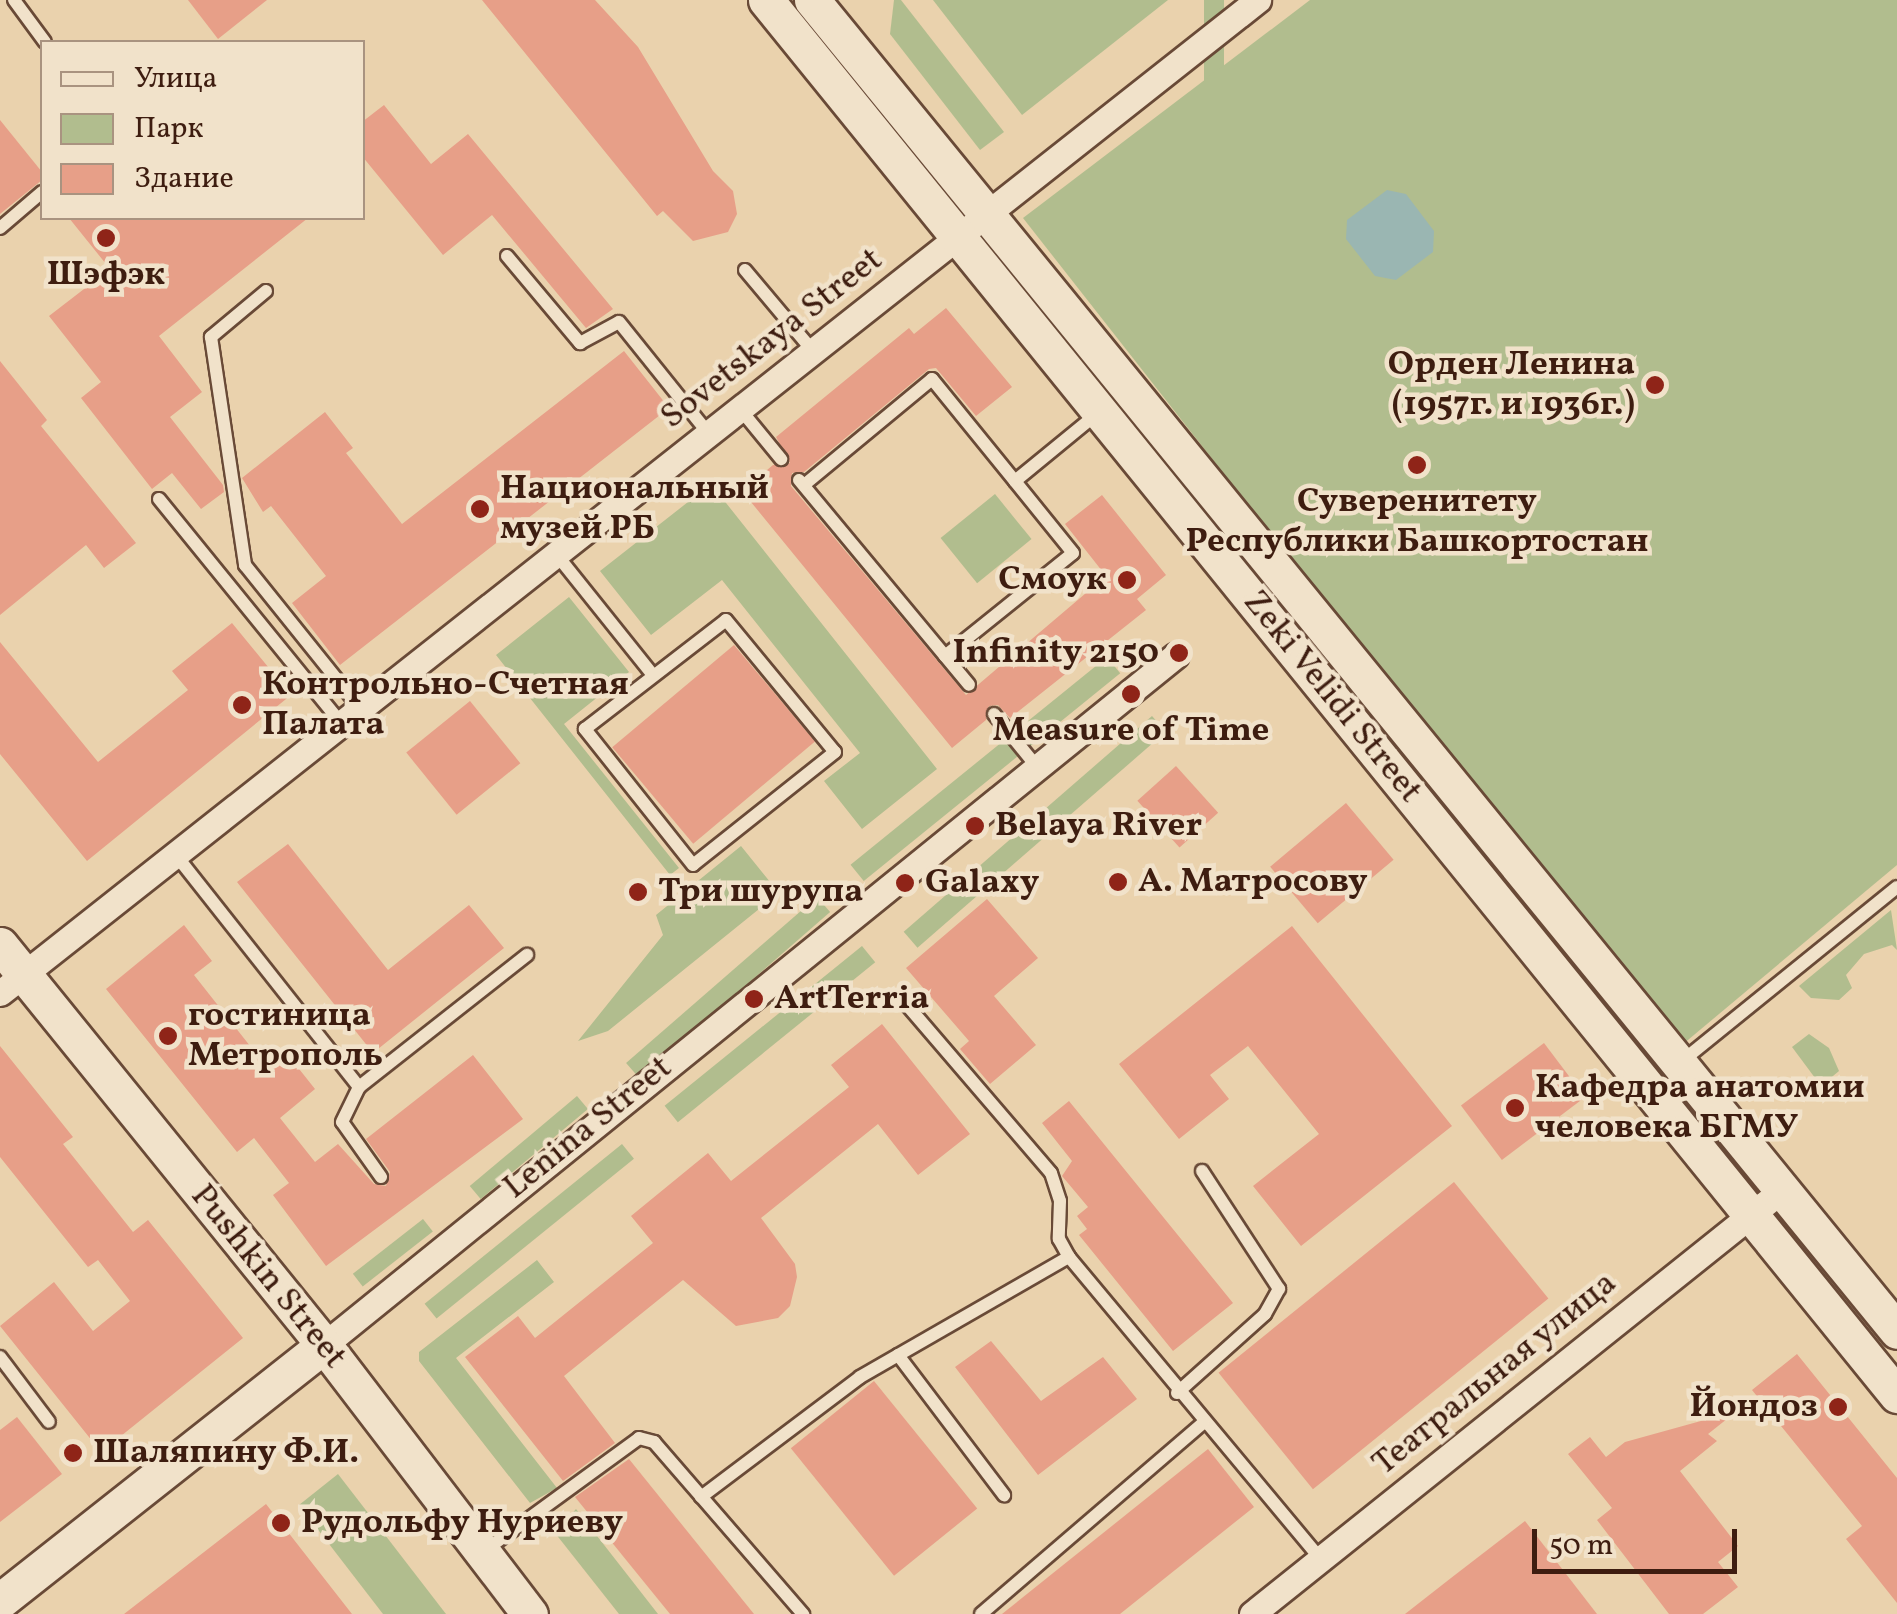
<!DOCTYPE html>
<html>
<head>
<meta charset="utf-8">
<style>
	body { margin:0 }
	#map { position:relative; width:1897px; height:1614px; overflow:hidden; background:#ead2ad; font-family:Vollkorn,serif }
	div>[style] { position:absolute }
	[style*='--x'] { left:calc(var(--x)*1px); top:calc(var(--y)*1px); width:calc(var(--w)*1px); rotate:calc(var(--a)*1deg) }
	.green>* { inset:0; background:#b1bd8e; transform-origin:0 0 }
	.water>* { inset:0; background:#9ab6b2 }
	.building>* { inset:0; background:#e79f88; transform-origin:0 0 }
	.roads { filter:drop-shadow(2px 0 #694a37) drop-shadow(-2px 0 #694a37) drop-shadow(0 2px #694a37) drop-shadow(0 -2px #694a37) }
	.lane>* { height:12px; margin:-6px; padding:0 6px; transform-origin:6px; border-radius:6px; background:#f1e2ca }
	.street>* { height:25px; margin:-12.5px; padding:0 12.5px; transform-origin:12.5px; border-radius:12.5px; background:#f1e2ca }
	.secondary>* { height:35px; margin:-17.5px; padding:0 17.5px; transform-origin:17.5px; border-radius:17.5px; background:#f1e2ca }
	.dots>* { width:28px; height:28px; translate:-50% -50%; box-sizing:border-box; border:5px solid #f1e2ca; border-radius:50% }
	span { translate:-50% -50%; white-space:nowrap; text-align:center; line-height:1.15; -webkit-text-stroke:9px #f1e2ca; paint-order:stroke }
	.poi-label { font-size:35px; color:#3e1d10; font-weight:700 }
	.right { translate:-100% -50%; text-align:right }
	.left { translate:0 -50%; text-align:left }
	.street-label { font-size:35px; color:#3e1d10 }
	.legend { position:absolute; left:40px; top:40px; width:325px; height:180px; box-sizing:border-box; background:#f1e2ca; border:2px solid #a99380; margin:0; padding:12px 18px; list-style:none; font-size:30px; color:#3e1d10 }
	.legend li { display:flex; align-items:center; gap:20px; height:50px }
	.legend b { width:50px; border:2px solid #a99380 }
	.scale { position:absolute; left:1532px; top:1529px; width:205px; height:45px; box-sizing:border-box; border:5px solid #3e1d10; border-top:0; padding-left:12px; font-size:30px; line-height:35px; white-space:nowrap; color:#3e1d10; -webkit-text-stroke:8px #f1e2ca; paint-order:stroke }
</style>
</head>
<body>
<div id="map">
	<div class="green">
		<i style="clip-path:polygon(894px 0,901px 0,1004px 132px,980px 150px,890px 34px)"></i>
		<i style="clip-path:polygon(933px 0,1168px 0,1022px 115px)"></i>
		<i style="left:1204px;top:0;width:20px;height:223px"></i>
		<i style="clip-path:polygon(1310px 0,1897px 0,1897px 865px,1676px 1050px,1023px 218px)"></i>
		<i style="clip-path:polygon(711px 484px,937px 769px,862px 829px,824px 781px,860px 753px,722px 580px,651px 635px,600px 571px)"></i>
		<i style="left:995px;top:494px;width:58px;height:70px;rotate:51deg"></i>
		<i style="clip-path:polygon(569px 597px,629px 672px,564px 724px,679px 868px,670px 875px,496px 655px)"></i>
		<i style="left:1107px;top:657px;width:21px;height:330px;rotate:51deg"></i>
		<i style="left:1152px;top:716px;width:21px;height:329px;rotate:49deg"></i>
		<i style="clip-path:polygon(741px 846px,779px 893px,608px 1031px,578px 1041px,663px 935px,656px 915px)"></i>
		<i style="left:817px;top:897px;width:20px;height:253px;rotate:49deg"></i>
		<i style="clip-path:polygon(1891px 910px,1897px 950px,1892px 945px,1864px 954px,1846px 975px,1852px 988px,1839px 1000px,1811px 998px,1799px 986px)"></i>
		<i style="left:862px;top:946px;width:21px;height:254px;rotate:51deg"></i>
		<i style="clip-path:polygon(1809px 1034px,1829px 1048px,1839px 1071px,1821px 1086px,1792px 1047px)"></i>
		<i style="left:577px;top:1096px;width:17px;height:140px;rotate:50deg"></i>
		<i style="left:622px;top:1144px;width:19px;height:254px;rotate:51deg"></i>
		<i style="left:423px;top:1219px;width:16px;height:89px;rotate:52deg"></i>
		<i style="clip-path:polygon(537px 1260px,554px 1282px,456px 1358px,557px 1488px,530px 1503px,419px 1361px,419px 1352px)"></i>
		<i style="clip-path:polygon(338px 1474px,446px 1614px,383px 1614px,299px 1505px)"></i>
		<i style="clip-path:polygon(576px 1509px,658px 1614px,619px 1614px,555px 1533px)"></i>
	</div>
	<div class="water">
		<i style="clip-path:polygon(1387px 190px,1406px 194px,1434px 231px,1433px 252px,1396px 280px,1375px 276px,1346px 239px,1347px 220px)"></i>
	</div>
	<div class="building">
		<i style="clip-path:polygon(188px 0,267px 0,218px 39px)"></i>
		<i style="clip-path:polygon(482px 0,595px 0,638px 47px,713px 171px,733px 191px,737px 214px,728px 232px,693px 241px,663px 211px,657px 216px)"></i>
		<i style="clip-path:polygon(384px 105px,431px 164px,468px 134px,613px 309px,586px 328px,492px 215px,443px 255px,362px 156px,362px 122px)"></i>
		<i style="clip-path:polygon(0 120px,42px 172px,42px 180px,0 214px)"></i>
		<i style="clip-path:polygon(69px 218px,308px 218px,159px 336px,202px 392px,170px 417px,223px 485px,224px 492px,201px 509px,172px 473px,152px 489px,81px 398px,101px 382px,49px 316px,110px 269px)"></i>
		<i style="clip-path:polygon(946px 308px,1012px 387px,976px 416px,936px 368px,929px 369px,804px 472px,792px 473px,791px 486px,966px 695px,1106px 576px,1065px 524px,1102px 495px,1166px 575px,1137px 599px,1146px 610px,1010px 718px,998px 705px,989px 706px,986px 720px,952px 748px,742px 491px,773px 465px,790px 463px,776px 437px,909px 328px,914px 334px)"></i>
		<i style="clip-path:polygon(624px 351px,669px 408px,340px 665px,292px 603px,326px 576px,271px 506px,263px 512px,242px 478px,325px 412px,353px 448px,346px 453px,402px 524px)"></i>
		<i style="clip-path:polygon(0 361px,47px 420px,41px 426px,136px 543px,104px 568px,86px 545px,0 615px)"></i>
		<i style="clip-path:polygon(232px 623px,291px 695px,87px 861px,0 754px,0 642px,98px 762px,188px 690px,172px 671px)"></i>
		<i style="left:734px;top:645px;width:126px;height:159px;rotate:50deg"></i>
		<i style="left:470px;top:701px;width:80px;height:82px;rotate:51deg"></i>
		<i style="left:1176px;top:766px;width:63px;height:52px;rotate:48deg"></i>
		<i style="left:1346px;top:803px;width:74px;height:99px;rotate:50deg"></i>
		<i style="clip-path:polygon(288px 844px,388px 970px,469px 905px,504px 948px,373px 1053px,237px 882px)"></i>
		<i style="clip-path:polygon(987px 899px,1038px 958px,994px 996px,1036px 1045px,990px 1084px,960px 1049px,969px 1041px,906px 968px)"></i>
		<i style="clip-path:polygon(184px 925px,212px 961px,194px 975px,269px 1070px,288px 1055px,315px 1089px,280px 1118px,315px 1162px,338px 1144px,374px 1184px,386px 1186px,390px 1172px,366px 1139px,473px 1055px,523px 1119px,326px 1266px,273px 1195px,289px 1183px,254px 1138px,237px 1152px,106px 989px)"></i>
		<i style="clip-path:polygon(1292px 926px,1452px 1126px,1301px 1246px,1253px 1186px,1319px 1134px,1248px 1046px,1210px 1075px,1229px 1099px,1179px 1139px,1119px 1064px)"></i>
		<i style="clip-path:polygon(882px 1024px,970px 1134px,918px 1175px,878px 1124px,761px 1218px,795px 1264px,797px 1277px,790px 1306px,778px 1318px,736px 1326px,683px 1280px,564px 1376px,615px 1443px,563px 1481px,465px 1357px,518px 1316px,535px 1338px,653px 1243px,631px 1216px,708px 1153px,731px 1181px,849px 1087px,831px 1065px)"></i>
		<i style="left:1544px;top:1043px;width:68px;height:104px;rotate:53deg"></i>
		<i style="clip-path:polygon(0 1046px,73px 1137px,63px 1144px,133px 1232px,148px 1220px,243px 1338px,101px 1452px,0 1326px,54px 1282px,93px 1331px,130px 1301px,98px 1260px,88px 1267px,0 1157px)"></i>
		<i style="clip-path:polygon(1069px 1101px,1233px 1303px,1173px 1351px,1079px 1235px,1087px 1229px,1077px 1216px,1088px 1207px,1062px 1176px,1072px 1161px,1042px 1123px)"></i>
		<i style="left:1454px;top:1182px;width:150px;height:303px;rotate:51deg"></i>
		<i style="clip-path:polygon(991px 1341px,1041px 1401px,1103px 1357px,1137px 1399px,1038px 1475px,955px 1367px)"></i>
		<i style="clip-path:polygon(1797px 1354px,1897px 1478px,1897px 1603px,1846px 1539px,1862px 1526px,1752px 1390px)"></i>
		<i style="left:874px;top:1381px;width:164px;height:107px;rotate:51deg"></i>
		<i style="clip-path:polygon(1737px 1411px,1708px 1434px,1717px 1441px,1680px 1471px,1738px 1546px,1718px 1562px,1738px 1587px,1703px 1614px,1669px 1614px,1597px 1520px,1612px 1508px,1568px 1454px,1590px 1437px,1606px 1457px,1625px 1442px)"></i>
		<i style="clip-path:polygon(17px 1417px,62px 1474px,0 1522px,0 1430px)"></i>
		<i style="clip-path:polygon(1208px 1449px,1254px 1507px,1120px 1614px,1002px 1614px)"></i>
		<i style="clip-path:polygon(629px 1459px,754px 1614px,670px 1614px,575px 1497px)"></i>
		<i style="clip-path:polygon(266px 1504px,352px 1614px,124px 1614px,177px 1573px)"></i>
		<i style="clip-path:polygon(1525px 1521px,1597px 1614px,1405px 1614px,1451px 1578px)"></i>
	</div>
	<div class="roads">
		<div class="lane">
			<i style="--x:14;--y:0;--w:52;--a:53.6"></i>
			<i style="--x:0;--y:228;--w:55;--a:-40.6"></i>
			<i style="--x:507;--y:256;--w:114;--a:50"></i>
			<i style="--x:580;--y:343;--w:44;--a:-28.3"></i>
			<i style="--x:619;--y:322;--w:144;--a:51.2"></i>
			<i style="--x:745;--y:270;--w:106;--a:50"></i>
			<i style="--x:266;--y:291;--w:72;--a:140.1"></i>
			<i style="--x:211;--y:337;--w:231;--a:81.5"></i>
			<i style="--x:245;--y:565;--w:184;--a:51.2"></i>
			<i style="--x:740;--y:409;--w:65;--a:50.6"></i>
			<i style="--x:799;--y:480;--w:266;--a:50.3"></i>
			<i style="--x:804;--y:485;--w:166;--a:-39.6"></i>
			<i style="--x:932;--y:379;--w:132;--a:50.9"></i>
			<i style="--x:159;--y:499;--w:289;--a:50.9"></i>
			<i style="--x:556;--y:554;--w:155;--a:51.3"></i>
			<i style="--x:726;--y:620;--w:171;--a:50.5"></i>
			<i style="--x:835;--y:752;--w:181;--a:141.5"></i>
			<i style="--x:693;--y:865;--w:174;--a:-128.5"></i>
			<i style="--x:585;--y:729;--w:178;--a:-37.7"></i>
			<i style="--x:945;--y:656;--w:164;--a:-38.8"></i>
			<i style="--x:1073;--y:553;--w:92;--a:-128.9"></i>
			<i style="--x:1015;--y:481;--w:107;--a:-39.3"></i>
			<i style="--x:994;--y:714;--w:68;--a:50.9"></i>
			<i style="--x:175;--y:854;--w:297;--a:51.7"></i>
			<i style="--x:901;--y:998;--w:230;--a:49.4"></i>
			<i style="--x:1051;--y:1173;--w:29;--a:72"></i>
			<i style="--x:1060;--y:1201;--w:38;--a:92"></i>
			<i style="--x:1059;--y:1239;--w:21;--a:61"></i>
			<i style="--x:1069;--y:1257;--w:393;--a:50.2"></i>
			<i style="--x:1681;--y:1062;--w:278;--a:-39"></i>
			<i style="--x:381;--y:1177;--w:67;--a:-125.3"></i>
			<i style="--x:342;--y:1122;--w:39;--a:-64"></i>
			<i style="--x:359;--y:1087;--w:214;--a:-38.2"></i>
			<i style="--x:898;--y:1355;--w:176;--a:52.9"></i>
			<i style="--x:0;--y:1357;--w:81;--a:53"></i>
			<i style="--x:1177;--y:1393;--w:118;--a:-41.9"></i>
			<i style="--x:1265;--y:1314;--w:29;--a:-61"></i>
			<i style="--x:1279;--y:1289;--w:141;--a:-123.1"></i>
			<i style="--x:701;--y:1497;--w:199;--a:-37"></i>
			<i style="--x:860;--y:1377;--w:241;--a:-29.9"></i>
			<i style="--x:487;--y:1549;--w:188;--a:-36.1"></i>
			<i style="--x:639;--y:1438;--w:16;--a:15"></i>
			<i style="--x:654;--y:1442;--w:228;--a:49.1"></i>
			<i style="--x:981;--y:1614;--w:293;--a:-40.7"></i>
		</div>
		<div class="street">
			<i style="--x:0;--y:993;--w:1603;--a:-38.29"></i>
			<i style="--x:324;--y:1345;--w:1096;--a:-39"></i>
			<i style="--x:1252;--y:1614;--w:679;--a:-38.66"></i>
		</div>
		<div class="secondary">
			<i style="--x:766;--y:0;--w:1796;--a:50.97"></i>
			<i style="--x:812;--y:0;--w:1717;--a:50.81"></i>
			<i style="--x:0;--y:945;--w:515;--a:50.99"></i>
			<i style="--x:324;--y:1345;--w:339;--a:52.6"></i>
			<i style="--x:0;--y:1601;--w:413;--a:-38.3"></i>
		</div>
	</div>
	<div class="dots">
		<i style="left:106px;top:238px;background:#8f2418"></i>
		<i style="left:1655px;top:385px;background:#8f2418"></i>
		<i style="left:1417px;top:465px;background:#8f2418"></i>
		<i style="left:480px;top:509px;background:#8f2418"></i>
		<i style="left:1127px;top:580px;background:#8f2418"></i>
		<i style="left:1179px;top:653px;background:#8f2418"></i>
		<i style="left:1131px;top:694px;background:#8f2418"></i>
		<i style="left:242px;top:705px;background:#8f2418"></i>
		<i style="left:975px;top:826px;background:#8f2418"></i>
		<i style="left:1118px;top:882px;background:#8f2418"></i>
		<i style="left:905px;top:883px;background:#8f2418"></i>
		<i style="left:638px;top:892px;background:#8f2418"></i>
		<i style="left:754px;top:999px;background:#8f2418"></i>
		<i style="left:168px;top:1036px;background:#8f2418"></i>
		<i style="left:1515px;top:1108px;background:#8f2418"></i>
		<i style="left:1838px;top:1407px;background:#8f2418"></i>
		<i style="left:73px;top:1453px;background:#8f2418"></i>
		<i style="left:281px;top:1523px;background:#8f2418"></i>
	</div>
	<div class="poi-label">
		<span style="left:106px;top:275px">Шэфэк</span>
		<span class="right" style="left:1635px;top:385px">Орден Ленина<br>(1957г. и 1936г.)</span>
		<span class="left" style="left:500px;top:509px">Национальный<br>музей РБ</span>
		<span style="left:1417px;top:522px">Суверенитету<br>Республики Башкортостан</span>
		<span class="right" style="left:1107px;top:580px">Смоук</span>
		<span class="right" style="left:1159px;top:653px">Infinity 2150</span>
		<span class="left" style="left:262px;top:705px">Контрольно-Счетная<br>Палата</span>
		<span style="left:1131px;top:731px">Measure of Time</span>
		<span class="left" style="left:995px;top:826px">Belaya River</span>
		<span class="left" style="left:1138px;top:882px">А. Матросову</span>
		<span class="left" style="left:925px;top:883px">Galaxy</span>
		<span class="left" style="left:658px;top:892px">Три шурупа</span>
		<span class="left" style="left:774px;top:999px">ArtTerria</span>
		<span class="left" style="left:188px;top:1036px">гостиница<br>Метрополь</span>
		<span class="left" style="left:1535px;top:1108px">Кафедра анатомии<br>человека БГМУ</span>
		<span class="right" style="left:1818px;top:1407px">Йондоз</span>
		<span class="left" style="left:93px;top:1453px">Шаляпину Ф.И.</span>
		<span class="left" style="left:301px;top:1523px">Рудольфу Нуриеву</span>
	</div>
	<div class="street-label">
		<span style="left:772px;top:339px;rotate:-38deg">Sovetskaya Street</span>
		<span style="left:1332px;top:697px;rotate:51deg">Zeki Velidi Street</span>
		<span style="left:588px;top:1128px;rotate:-39deg">Lenina Street</span>
		<span style="left:268px;top:1277px;rotate:51deg">Pushkin Street</span>
		<span style="left:1495px;top:1374px;rotate:-39deg">Театральная улица</span>
	</div>
	<ul class="legend">
	<li><b style="height:12px;background:#f1e2ca"></b>Улица</li>
	<li><b style="height:28px;background:#b1bd8e"></b>Парк</li>
	<li><b style="height:28px;background:#e79f88"></b>Здание</li>
	</ul>
	<div class="scale">50 m</div>
</div>
</body>
</html>
